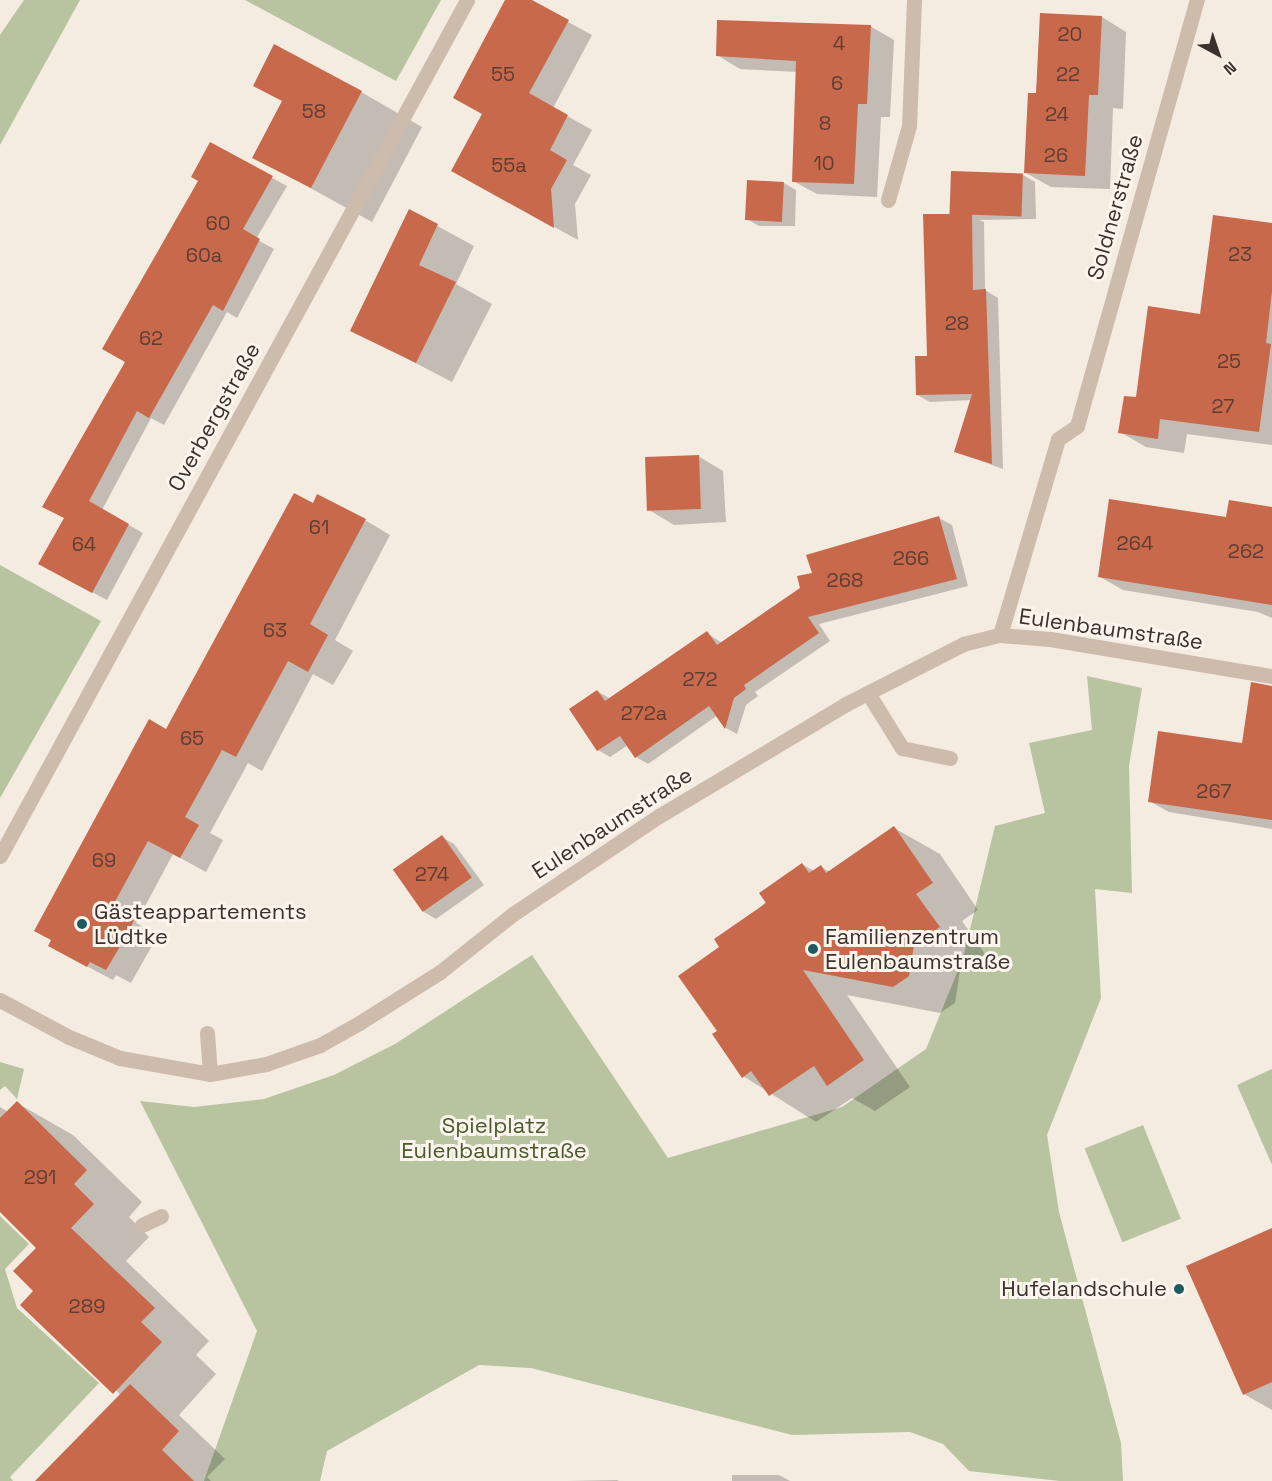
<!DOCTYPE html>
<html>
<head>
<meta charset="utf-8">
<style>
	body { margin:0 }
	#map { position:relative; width:1272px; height:1481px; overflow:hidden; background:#f4ebe1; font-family:"Space Grotesk",sans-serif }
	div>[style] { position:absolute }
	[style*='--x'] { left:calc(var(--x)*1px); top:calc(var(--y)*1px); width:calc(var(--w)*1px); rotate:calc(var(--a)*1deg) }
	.green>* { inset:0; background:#b8c4a0; transform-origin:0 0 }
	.shadow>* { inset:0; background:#0003 }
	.building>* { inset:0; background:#c8694b; transform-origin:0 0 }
	.lane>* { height:15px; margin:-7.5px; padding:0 7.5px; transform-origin:7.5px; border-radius:7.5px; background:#cdbbac }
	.street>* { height:15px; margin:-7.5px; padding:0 7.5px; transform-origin:7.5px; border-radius:7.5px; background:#cdbbac }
	.dots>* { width:16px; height:16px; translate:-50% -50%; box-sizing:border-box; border:3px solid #fbf5ee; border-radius:50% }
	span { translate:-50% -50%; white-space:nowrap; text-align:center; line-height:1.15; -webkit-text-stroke:6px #fbf5ee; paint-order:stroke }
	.number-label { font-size:20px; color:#5e3e33 }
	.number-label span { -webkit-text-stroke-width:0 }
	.street-label { font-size:22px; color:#3b302b }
	.poi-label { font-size:22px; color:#3b302b }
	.left { translate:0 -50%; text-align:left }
	.right { translate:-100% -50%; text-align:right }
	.park-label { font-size:22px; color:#4a5a2e }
	.north { position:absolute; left:1188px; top:24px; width:60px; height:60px; -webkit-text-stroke:4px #fbf5ee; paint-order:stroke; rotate:140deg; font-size:16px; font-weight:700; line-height:24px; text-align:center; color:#3b302b }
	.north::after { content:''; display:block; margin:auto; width:21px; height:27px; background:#3b302b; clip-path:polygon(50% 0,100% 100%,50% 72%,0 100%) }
</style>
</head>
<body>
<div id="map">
	<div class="green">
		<i style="clip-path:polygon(24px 0,80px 0,0 145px,0 35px)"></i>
		<i style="clip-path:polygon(245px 0,441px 0,396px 81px)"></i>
		<i style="clip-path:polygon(0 565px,101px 621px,0 798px)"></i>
		<i style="clip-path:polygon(1087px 676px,1142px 688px,1129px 766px,1132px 893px,1095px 889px,1101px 998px,1047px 1135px,1059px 1212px,1121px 1443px,1123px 1481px,1060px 1481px,969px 1471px,943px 1444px,910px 1432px,792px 1435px,531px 1368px,479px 1365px,327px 1451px,320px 1481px,204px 1481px,257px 1331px,140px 1101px,194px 1107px,264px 1099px,334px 1075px,395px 1044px,532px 955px,668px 1158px,842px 1107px,926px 1049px,963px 958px,995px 826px,1045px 813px,1029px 743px,1092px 730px)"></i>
		<i style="clip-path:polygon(0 1062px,24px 1069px,17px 1099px,5px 1086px,0 1090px)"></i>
		<i style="clip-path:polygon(1272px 1069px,1272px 1165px,1237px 1085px)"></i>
		<i style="left:1143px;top:1125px;width:101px;height:63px;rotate:68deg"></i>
		<i style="clip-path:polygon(0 1216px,29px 1244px,5px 1269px,17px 1308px,99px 1383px,10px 1477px,13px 1481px,0 1481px)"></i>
	</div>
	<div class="shadow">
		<i style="clip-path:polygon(507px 0,528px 0,592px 35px,553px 108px,592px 130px,573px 165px,591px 175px,575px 204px,578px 240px,477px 184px,483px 114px)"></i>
		<i style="clip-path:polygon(1102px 17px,1126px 32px,1123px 109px,1113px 108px,1110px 189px,1051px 187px,1026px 173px,1038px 95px)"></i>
		<i style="clip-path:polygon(870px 26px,894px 40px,890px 117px,881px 117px,877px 197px,817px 194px,793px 181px,798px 72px,740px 69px,717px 55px)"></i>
		<i style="clip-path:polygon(361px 92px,422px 127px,372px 222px,254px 157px)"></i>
		<i style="clip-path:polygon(210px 144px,287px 186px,256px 239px,274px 249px,237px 318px,227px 312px,164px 425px,151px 418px,102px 510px,143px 533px,107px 600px,54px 572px,65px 518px,200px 181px)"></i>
		<i style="clip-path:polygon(1023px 175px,1035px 182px,1036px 219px,979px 220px,984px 222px,985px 290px,998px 298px,1003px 469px,956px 452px,972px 400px,930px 402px,917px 395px,928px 357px,952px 213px)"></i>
		<i style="clip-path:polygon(784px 183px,796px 190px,795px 226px,759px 226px,747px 219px)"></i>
		<i style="clip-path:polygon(410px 211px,474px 246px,456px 284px,492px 304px,452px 382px,352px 330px)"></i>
		<i style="clip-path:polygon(1272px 224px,1272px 445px,1187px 434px,1184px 453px,1146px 447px,1120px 432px,1137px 399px)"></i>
		<i style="clip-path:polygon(698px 456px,723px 471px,726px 522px,674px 525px,649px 510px)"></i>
		<i style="clip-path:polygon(313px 505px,365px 520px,390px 535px,335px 640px,353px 651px,333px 685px,313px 674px,262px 771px,248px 763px,210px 833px,223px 840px,206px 872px,173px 854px,136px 923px,158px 935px,131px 983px,116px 975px,113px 980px,75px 960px,166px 731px)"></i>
		<i style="clip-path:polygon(1272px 508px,1272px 618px,1258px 612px,1123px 590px,1100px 577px,1227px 519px)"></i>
		<i style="clip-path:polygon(939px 518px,952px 525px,968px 586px,819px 624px,830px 641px,755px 692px,758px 696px,746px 705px,737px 734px,726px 728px,718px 715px,648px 764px,636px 757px,628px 745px,610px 757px,598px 750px,597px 691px,609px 698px,707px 633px,722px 643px,802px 589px,814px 574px)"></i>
		<i style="clip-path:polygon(1272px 742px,1272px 829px,1169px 812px,1149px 801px,1243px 745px)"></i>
		<i style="clip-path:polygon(894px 828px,940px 854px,978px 910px,962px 921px,985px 954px,960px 971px,955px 1003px,940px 1013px,847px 995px,910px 1087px,875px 1111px,852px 1098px,816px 1122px,743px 1076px,719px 1032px,721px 948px,802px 864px,814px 871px,821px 867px,830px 872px)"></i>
		<i style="clip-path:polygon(442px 837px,454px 844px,484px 885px,436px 919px,424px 912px)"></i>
		<i style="clip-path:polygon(17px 1103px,73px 1135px,142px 1202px,129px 1217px,149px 1237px,126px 1261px,209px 1341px,196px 1355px,216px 1374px,179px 1415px,225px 1459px,207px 1477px,211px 1481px,38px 1481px,121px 1396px,36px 1291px,38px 1248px,0 1210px,0 1107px,8px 1112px)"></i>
		<i style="clip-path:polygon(1272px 1236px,1272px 1410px,1244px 1394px)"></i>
		<i style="clip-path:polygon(732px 1475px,779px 1475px,790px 1481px,732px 1481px)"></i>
		<i style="clip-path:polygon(617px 1480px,619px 1481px,567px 1481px)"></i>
	</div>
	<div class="building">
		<i style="clip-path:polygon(505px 0,532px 0,569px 20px,529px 93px,568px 115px,550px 150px,567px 160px,551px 189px,554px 228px,451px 171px,482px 114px,453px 98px)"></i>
		<i style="clip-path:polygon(1040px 13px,1102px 16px,1098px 95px,1089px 95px,1085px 176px,1024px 173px,1028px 93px,1036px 93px)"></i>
		<i style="clip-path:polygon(717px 20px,871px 25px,867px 104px,858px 104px,854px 184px,792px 182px,796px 61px,716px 56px)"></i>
		<i style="clip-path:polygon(274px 44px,362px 91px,311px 188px,252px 158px,282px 101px,253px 86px)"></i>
		<i style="clip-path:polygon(210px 142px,273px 176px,243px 229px,260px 239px,223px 311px,213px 305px,149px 418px,137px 411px,89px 501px,129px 524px,92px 593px,38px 564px,64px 518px,42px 507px,125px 362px,102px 349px,198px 181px,191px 177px)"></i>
		<i style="left:951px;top:171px;width:72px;height:43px;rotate:2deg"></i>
		<i style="left:747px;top:180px;width:37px;height:40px;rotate:3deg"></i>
		<i style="clip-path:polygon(409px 209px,438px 224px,419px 265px,456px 282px,416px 363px,350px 331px)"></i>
		<i style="clip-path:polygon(923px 214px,972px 214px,973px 290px,986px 289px,992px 464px,954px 452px,972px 394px,916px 395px,915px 356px,927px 356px)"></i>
		<i style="clip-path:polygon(1213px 215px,1272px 223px,1272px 291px,1266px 343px,1271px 344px,1259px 432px,1160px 419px,1158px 439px,1118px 433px,1124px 396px,1136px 397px,1148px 306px,1200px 314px)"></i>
		<i style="left:699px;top:455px;width:54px;height:54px;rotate:88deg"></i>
		<i style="clip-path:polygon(294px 493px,313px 503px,317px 494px,366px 519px,310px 624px,328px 635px,308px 672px,288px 661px,236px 757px,222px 750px,185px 817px,199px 825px,180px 858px,148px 841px,112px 907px,134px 920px,127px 935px,106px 970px,90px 962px,87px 967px,48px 946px,51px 940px,34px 931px,149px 719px,166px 729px)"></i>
		<i style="clip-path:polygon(1109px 499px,1226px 517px,1229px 500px,1272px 507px,1272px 605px,1098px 577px)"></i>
		<i style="clip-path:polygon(939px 516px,957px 579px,808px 617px,819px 633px,744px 685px,746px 689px,734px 698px,725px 729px,709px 706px,635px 758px,620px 736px,597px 751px,569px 709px,597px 690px,605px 701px,707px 631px,717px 645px,800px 588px,797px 576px,812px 573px,806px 555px)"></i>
		<i style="clip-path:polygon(1251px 682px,1272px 686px,1272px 820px,1148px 802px,1158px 731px,1242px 743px)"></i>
		<i style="clip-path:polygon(894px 826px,933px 883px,916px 894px,940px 927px,914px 945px,909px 976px,893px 987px,803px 970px,864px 1060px,827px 1086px,814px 1066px,769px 1096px,751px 1071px,742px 1078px,712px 1034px,717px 1031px,678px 976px,719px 947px,714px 939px,766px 903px,759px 893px,802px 863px,809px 873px,821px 865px,826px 873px)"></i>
		<i style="left:442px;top:835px;width:52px;height:60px;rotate:55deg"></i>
		<i style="clip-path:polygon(17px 1101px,87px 1170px,74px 1184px,94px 1204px,71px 1228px,155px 1308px,141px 1322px,162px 1342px,113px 1394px,20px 1305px,33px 1291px,13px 1271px,36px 1248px,0 1212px,0 1118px)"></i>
		<i style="clip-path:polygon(1272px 1228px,1272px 1382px,1243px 1395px,1186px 1266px)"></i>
		<i style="clip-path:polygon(130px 1384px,179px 1431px,162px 1450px,194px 1481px,35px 1481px)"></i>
	</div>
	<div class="lane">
		<i style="--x:1000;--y:635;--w:204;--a:-73.5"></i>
		<i style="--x:1058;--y:439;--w:23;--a:-34"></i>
		<i style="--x:868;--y:693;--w:65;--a:58.3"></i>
		<i style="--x:902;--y:748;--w:49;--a:11.8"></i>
		<i style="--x:207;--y:1033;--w:41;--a:85.8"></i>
		<i style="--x:142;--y:1225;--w:21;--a:-25"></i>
	</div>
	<div class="street">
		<i style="--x:888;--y:200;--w:77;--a:-74.2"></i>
		<i style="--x:909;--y:126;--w:126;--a:-87.7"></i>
		<i style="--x:1077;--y:426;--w:443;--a:-74.3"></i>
		<i style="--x:0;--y:856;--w:975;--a:-61.38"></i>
		<i style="--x:0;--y:1000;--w:78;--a:28.2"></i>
		<i style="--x:69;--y:1037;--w:55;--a:22.4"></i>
		<i style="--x:120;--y:1058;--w:91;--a:10.1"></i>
		<i style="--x:210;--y:1074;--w:57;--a:-10.1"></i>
		<i style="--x:266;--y:1064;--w:57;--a:-19.4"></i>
		<i style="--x:320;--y:1045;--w:45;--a:-29.4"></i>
		<i style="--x:359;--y:1023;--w:96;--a:-32.2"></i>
		<i style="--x:440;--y:972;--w:93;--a:-38.5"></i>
		<i style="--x:513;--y:914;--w:176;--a:-33.9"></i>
		<i style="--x:659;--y:816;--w:218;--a:-30.9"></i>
		<i style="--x:846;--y:704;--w:131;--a:-27.1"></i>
		<i style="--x:963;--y:644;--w:38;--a:-14"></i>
		<i style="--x:1000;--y:635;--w:50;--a:4.6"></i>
		<i style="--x:1050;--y:639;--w:225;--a:9.5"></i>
	</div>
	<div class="dots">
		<i style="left:82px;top:924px;background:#1f5a5e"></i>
		<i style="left:813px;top:949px;background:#1f5a5e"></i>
		<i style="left:1179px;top:1289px;background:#1f5a5e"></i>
	</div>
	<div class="number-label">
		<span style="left:1070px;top:34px">20</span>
		<span style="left:839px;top:43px">4</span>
		<span style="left:503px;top:74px">55</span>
		<span style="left:1068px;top:74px">22</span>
		<span style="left:837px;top:83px">6</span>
		<span style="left:314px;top:111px">58</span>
		<span style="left:1057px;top:114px">24</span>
		<span style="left:825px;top:123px">8</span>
		<span style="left:1056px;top:155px">26</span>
		<span style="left:824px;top:163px">10</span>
		<span style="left:509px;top:165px">55a</span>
		<span style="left:218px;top:223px">60</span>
		<span style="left:1240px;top:254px">23</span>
		<span style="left:204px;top:255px">60a</span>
		<span style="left:957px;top:323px">28</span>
		<span style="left:151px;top:338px">62</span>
		<span style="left:1229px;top:361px">25</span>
		<span style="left:1223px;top:406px">27</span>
		<span style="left:319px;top:527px">61</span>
		<span style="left:1135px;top:543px">264</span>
		<span style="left:84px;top:544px">64</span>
		<span style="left:1246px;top:551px">262</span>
		<span style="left:911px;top:558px">266</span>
		<span style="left:845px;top:580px">268</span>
		<span style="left:275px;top:630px">63</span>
		<span style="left:700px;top:679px">272</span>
		<span style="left:644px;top:713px">272a</span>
		<span style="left:192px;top:738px">65</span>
		<span style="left:1214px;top:791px">267</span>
		<span style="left:104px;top:860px">69</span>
		<span style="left:432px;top:874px">274</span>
		<span style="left:40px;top:1177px">291</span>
		<span style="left:87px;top:1306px">289</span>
	</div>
	<div class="street-label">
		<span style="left:1115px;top:207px;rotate:-74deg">Soldnerstraße</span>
		<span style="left:214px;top:417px;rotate:-61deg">Overbergstraße</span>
		<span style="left:1111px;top:629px;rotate:8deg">Eulenbaumstraße</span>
		<span style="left:612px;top:823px;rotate:-33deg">Eulenbaumstraße</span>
	</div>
	<div class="poi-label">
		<span class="left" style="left:94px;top:924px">Gästeappartements<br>Lüdtke</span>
		<span class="left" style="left:825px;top:949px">Familienzentrum<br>Eulenbaumstraße</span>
		<span class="right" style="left:1167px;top:1289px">Hufelandschule</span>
	</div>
	<div class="park-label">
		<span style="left:494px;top:1138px">Spielplatz<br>Eulenbaumstraße</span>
	</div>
	<div class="north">N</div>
</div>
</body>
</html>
